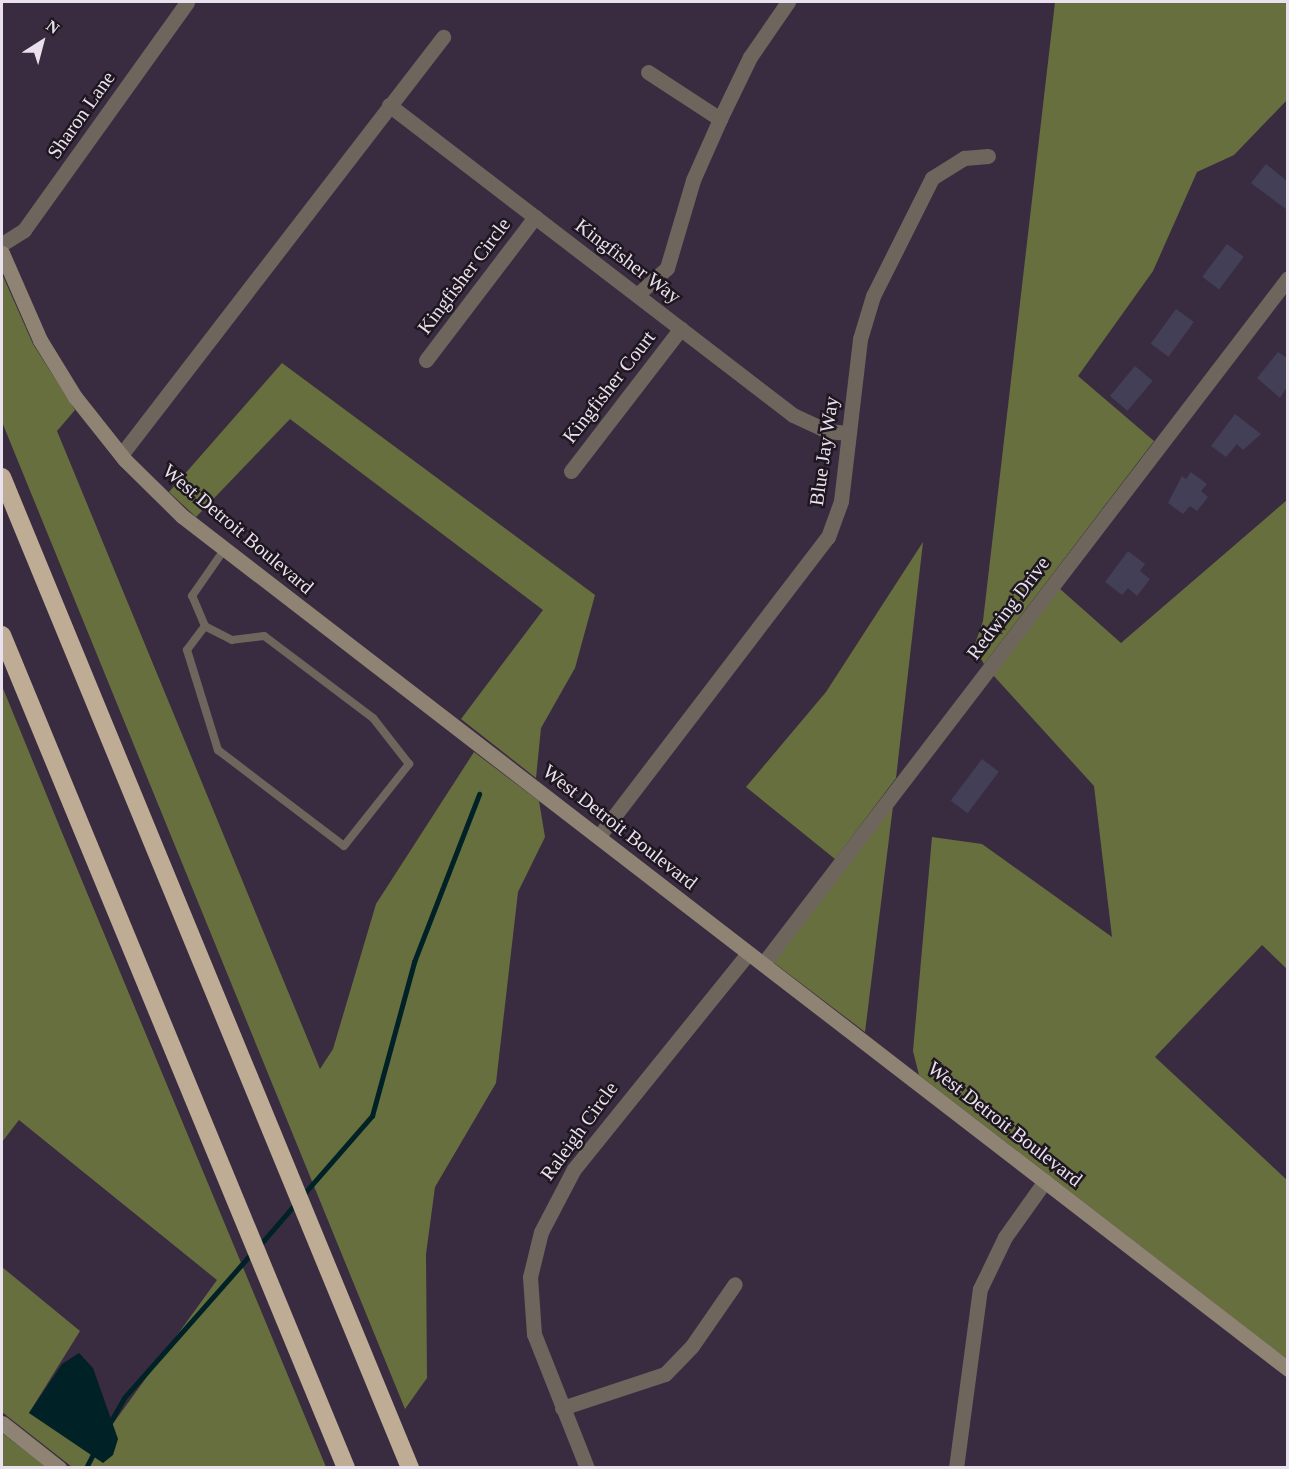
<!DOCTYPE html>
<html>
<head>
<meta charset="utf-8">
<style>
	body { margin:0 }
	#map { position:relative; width:1289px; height:1469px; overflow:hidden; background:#3a2c40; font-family:Georgia,serif }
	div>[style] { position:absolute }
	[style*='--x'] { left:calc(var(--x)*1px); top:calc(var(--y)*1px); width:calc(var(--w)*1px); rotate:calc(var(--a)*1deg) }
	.forest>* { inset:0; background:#686f3e }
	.water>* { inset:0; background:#002126 }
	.stream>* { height:4.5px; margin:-2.25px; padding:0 2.25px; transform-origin:2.25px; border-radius:2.25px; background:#002126 }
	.building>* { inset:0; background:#423f57; transform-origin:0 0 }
	.lane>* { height:8px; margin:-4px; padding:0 4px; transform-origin:4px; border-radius:4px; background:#6e665c }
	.street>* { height:15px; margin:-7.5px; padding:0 7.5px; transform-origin:7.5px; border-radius:7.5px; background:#6e665c }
	.secondary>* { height:15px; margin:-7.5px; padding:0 7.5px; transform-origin:7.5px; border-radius:7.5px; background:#8f8373 }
	.highway>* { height:18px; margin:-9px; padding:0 9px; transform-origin:9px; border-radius:9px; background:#bfac94 }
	span { translate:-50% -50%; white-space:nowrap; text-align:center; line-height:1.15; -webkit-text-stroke:5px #1e1720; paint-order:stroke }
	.street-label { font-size:20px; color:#eae1ee }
	.frame { position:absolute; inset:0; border:3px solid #eae1ee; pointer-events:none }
	.north { position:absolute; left:12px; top:12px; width:60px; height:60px; -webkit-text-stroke:4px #1e1720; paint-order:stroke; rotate:36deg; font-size:16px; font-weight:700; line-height:24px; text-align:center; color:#eae1ee }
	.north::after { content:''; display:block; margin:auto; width:21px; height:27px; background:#eae1ee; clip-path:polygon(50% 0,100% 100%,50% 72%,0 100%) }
</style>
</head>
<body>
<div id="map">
	<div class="forest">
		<i style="clip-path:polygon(1055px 2px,1287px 2px,1287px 100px,1234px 155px,1197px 172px,1153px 271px,1078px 376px,1154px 441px,984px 664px,974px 647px,983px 621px)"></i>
		<i style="clip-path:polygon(2px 274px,33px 344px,75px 410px,57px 431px,320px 1069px,333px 1049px,376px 904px,474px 752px,539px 801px,545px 837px,518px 892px,496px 1083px,435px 1187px,426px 1254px,427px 1378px,405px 1409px,2px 422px)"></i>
		<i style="clip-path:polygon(282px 363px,595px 595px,575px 668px,541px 728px,536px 778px,461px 719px,543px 610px,290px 419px,196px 517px,169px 492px)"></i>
		<i style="clip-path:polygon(1287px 500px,1287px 969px,1262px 945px,1155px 1057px,1287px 1180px,1287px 1359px,919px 1075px,913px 1051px,932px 837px,982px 844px,1112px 937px,1094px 786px,993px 675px,1059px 588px,1121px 643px)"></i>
		<i style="clip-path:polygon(923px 542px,896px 778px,835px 859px,746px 787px,826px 692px)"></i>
		<i style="clip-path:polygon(2px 686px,63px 835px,326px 1467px,72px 1467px,2px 1412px,2px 1267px,80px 1331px,29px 1413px,117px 1439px,112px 1425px,217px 1280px,19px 1120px,2px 1142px)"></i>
		<i style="clip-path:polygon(893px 806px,865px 1032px,773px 962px)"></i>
		<i style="clip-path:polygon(2px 1433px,46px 1467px,2px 1467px)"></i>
	</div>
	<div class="water">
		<i style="clip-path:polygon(79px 1353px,93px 1368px,118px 1439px,113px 1455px,103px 1463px,29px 1413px,62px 1364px)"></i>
	</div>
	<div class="stream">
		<i style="--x:303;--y:1195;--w:105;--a:-48.9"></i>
		<i style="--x:372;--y:1116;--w:160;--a:-74.7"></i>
		<i style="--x:414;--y:962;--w:180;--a:-68.8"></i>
		<i style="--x:260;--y:1245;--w:55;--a:-49.4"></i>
		<i style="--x:108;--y:1426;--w:32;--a:-60"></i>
		<i style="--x:124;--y:1398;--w:193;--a:-48.6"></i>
		<i style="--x:86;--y:1468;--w:18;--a:-63"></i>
	</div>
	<div class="building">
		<i style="clip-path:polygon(1266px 164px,1287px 181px,1287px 210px,1251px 183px)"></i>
		<i style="left:1227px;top:244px;width:21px;height:41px;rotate:37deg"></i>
		<i style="left:1176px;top:309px;width:22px;height:43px;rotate:36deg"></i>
		<i style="clip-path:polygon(1278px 352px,1287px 358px,1287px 387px,1280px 398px,1257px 378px)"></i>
		<i style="left:1135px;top:366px;width:23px;height:39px;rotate:40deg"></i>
		<i style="clip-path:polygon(1235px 414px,1261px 434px,1243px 450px,1237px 444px,1226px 457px,1211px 446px)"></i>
		<i style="clip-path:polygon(1191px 472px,1207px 484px,1201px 491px,1208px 497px,1197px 511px,1190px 506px,1183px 514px,1168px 503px,1182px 476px,1186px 479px)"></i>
		<i style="clip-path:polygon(1128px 551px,1145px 564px,1140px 571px,1150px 579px,1137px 596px,1128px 588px,1122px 595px,1105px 582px)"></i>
		<i style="left:982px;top:759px;width:21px;height:52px;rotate:37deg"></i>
	</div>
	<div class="lane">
		<i style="--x:205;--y:626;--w:30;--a:127"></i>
		<i style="--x:187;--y:650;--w:105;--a:72.8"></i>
		<i style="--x:218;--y:750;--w:158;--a:37.3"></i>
		<i style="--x:344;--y:846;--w:105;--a:-51.6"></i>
		<i style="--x:409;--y:764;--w:58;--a:-128"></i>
		<i style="--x:373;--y:718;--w:136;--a:-143"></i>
		<i style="--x:264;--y:636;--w:32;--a:173"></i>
		<i style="--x:232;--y:640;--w:30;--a:-153"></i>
		<i style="--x:205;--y:626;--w:33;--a:-113"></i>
		<i style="--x:192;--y:596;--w:56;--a:-55.2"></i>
	</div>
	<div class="street">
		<i style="--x:648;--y:72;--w:86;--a:33.1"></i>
		<i style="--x:389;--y:105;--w:509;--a:37.5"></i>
		<i style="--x:793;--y:415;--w:38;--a:25"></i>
		<i style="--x:827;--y:431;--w:22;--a:5"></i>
		<i style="--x:2;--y:244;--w:26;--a:-32"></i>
		<i style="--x:24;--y:230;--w:280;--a:-54.4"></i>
		<i style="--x:637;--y:295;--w:40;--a:-42"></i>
		<i style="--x:667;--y:268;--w:92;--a:-73.5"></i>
		<i style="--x:693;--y:180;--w:67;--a:-66.1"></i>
		<i style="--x:720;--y:119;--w:69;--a:-64.2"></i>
		<i style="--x:750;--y:57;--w:67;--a:-55.4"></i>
		<i style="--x:426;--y:360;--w:180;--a:-52.7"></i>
		<i style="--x:121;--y:455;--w:528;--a:-52.39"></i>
		<i style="--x:571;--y:471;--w:180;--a:-52.4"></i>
		<i style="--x:599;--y:836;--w:377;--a:-52.6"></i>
		<i style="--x:828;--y:537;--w:38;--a:-70"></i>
		<i style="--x:841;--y:501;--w:163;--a:-83.3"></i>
		<i style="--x:860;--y:339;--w:45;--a:-73.2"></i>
		<i style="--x:873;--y:296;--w:132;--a:-63.4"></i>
		<i style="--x:932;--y:178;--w:38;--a:-32"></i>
		<i style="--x:964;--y:158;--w:24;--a:-5"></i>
		<i style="--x:763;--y:964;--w:864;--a:-52.57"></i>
		<i style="--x:562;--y:1408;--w:108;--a:-18.3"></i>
		<i style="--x:665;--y:1374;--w:39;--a:-46"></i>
		<i style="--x:692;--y:1346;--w:75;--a:-55.3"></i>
		<i style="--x:587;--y:1468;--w:144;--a:-111.6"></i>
		<i style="--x:534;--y:1334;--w:57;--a:-94"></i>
		<i style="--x:530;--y:1277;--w:46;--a:-76.3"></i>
		<i style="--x:541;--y:1232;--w:71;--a:-62.4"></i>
		<i style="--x:574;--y:1169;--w:277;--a:-51.1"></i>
		<i style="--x:956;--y:1468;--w:181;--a:-82.4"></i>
		<i style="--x:980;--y:1289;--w:58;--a:-64.3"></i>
		<i style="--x:1005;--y:1237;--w:69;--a:-54.5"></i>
	</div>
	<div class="secondary">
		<i style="--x:2;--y:253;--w:95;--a:66.4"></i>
		<i style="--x:40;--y:340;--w:67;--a:58.4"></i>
		<i style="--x:75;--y:397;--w:80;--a:51.6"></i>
		<i style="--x:125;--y:460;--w:80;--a:44.5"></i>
		<i style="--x:182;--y:516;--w:1397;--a:37.64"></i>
		<i style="--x:2;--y:1423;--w:73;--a:38.3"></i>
	</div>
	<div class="highway">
		<i style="--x:2;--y:477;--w:1072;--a:67.62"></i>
		<i style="--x:2;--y:635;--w:901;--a:67.56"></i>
	</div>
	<div class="street-label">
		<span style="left:81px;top:115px;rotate:-55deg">Sharon Lane</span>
		<span style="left:628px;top:261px;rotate:37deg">Kingfisher Way</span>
		<span style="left:464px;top:276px;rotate:-53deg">Kingfisher Circle</span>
		<span style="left:609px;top:387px;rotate:-52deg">Kingfisher Court</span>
		<span style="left:824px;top:451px;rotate:-82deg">Blue Jay Way</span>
		<span style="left:238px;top:529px;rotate:40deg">West Detroit Boulevard</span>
		<span style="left:1008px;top:608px;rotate:-53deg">Redwing Drive</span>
		<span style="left:620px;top:827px;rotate:38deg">West Detroit Boulevard</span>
		<span style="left:1005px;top:1124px;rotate:38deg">West Detroit Boulevard</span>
		<span style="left:579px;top:1131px;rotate:-54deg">Raleigh Circle</span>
	</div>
	<div class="frame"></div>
	<div class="north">N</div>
</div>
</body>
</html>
